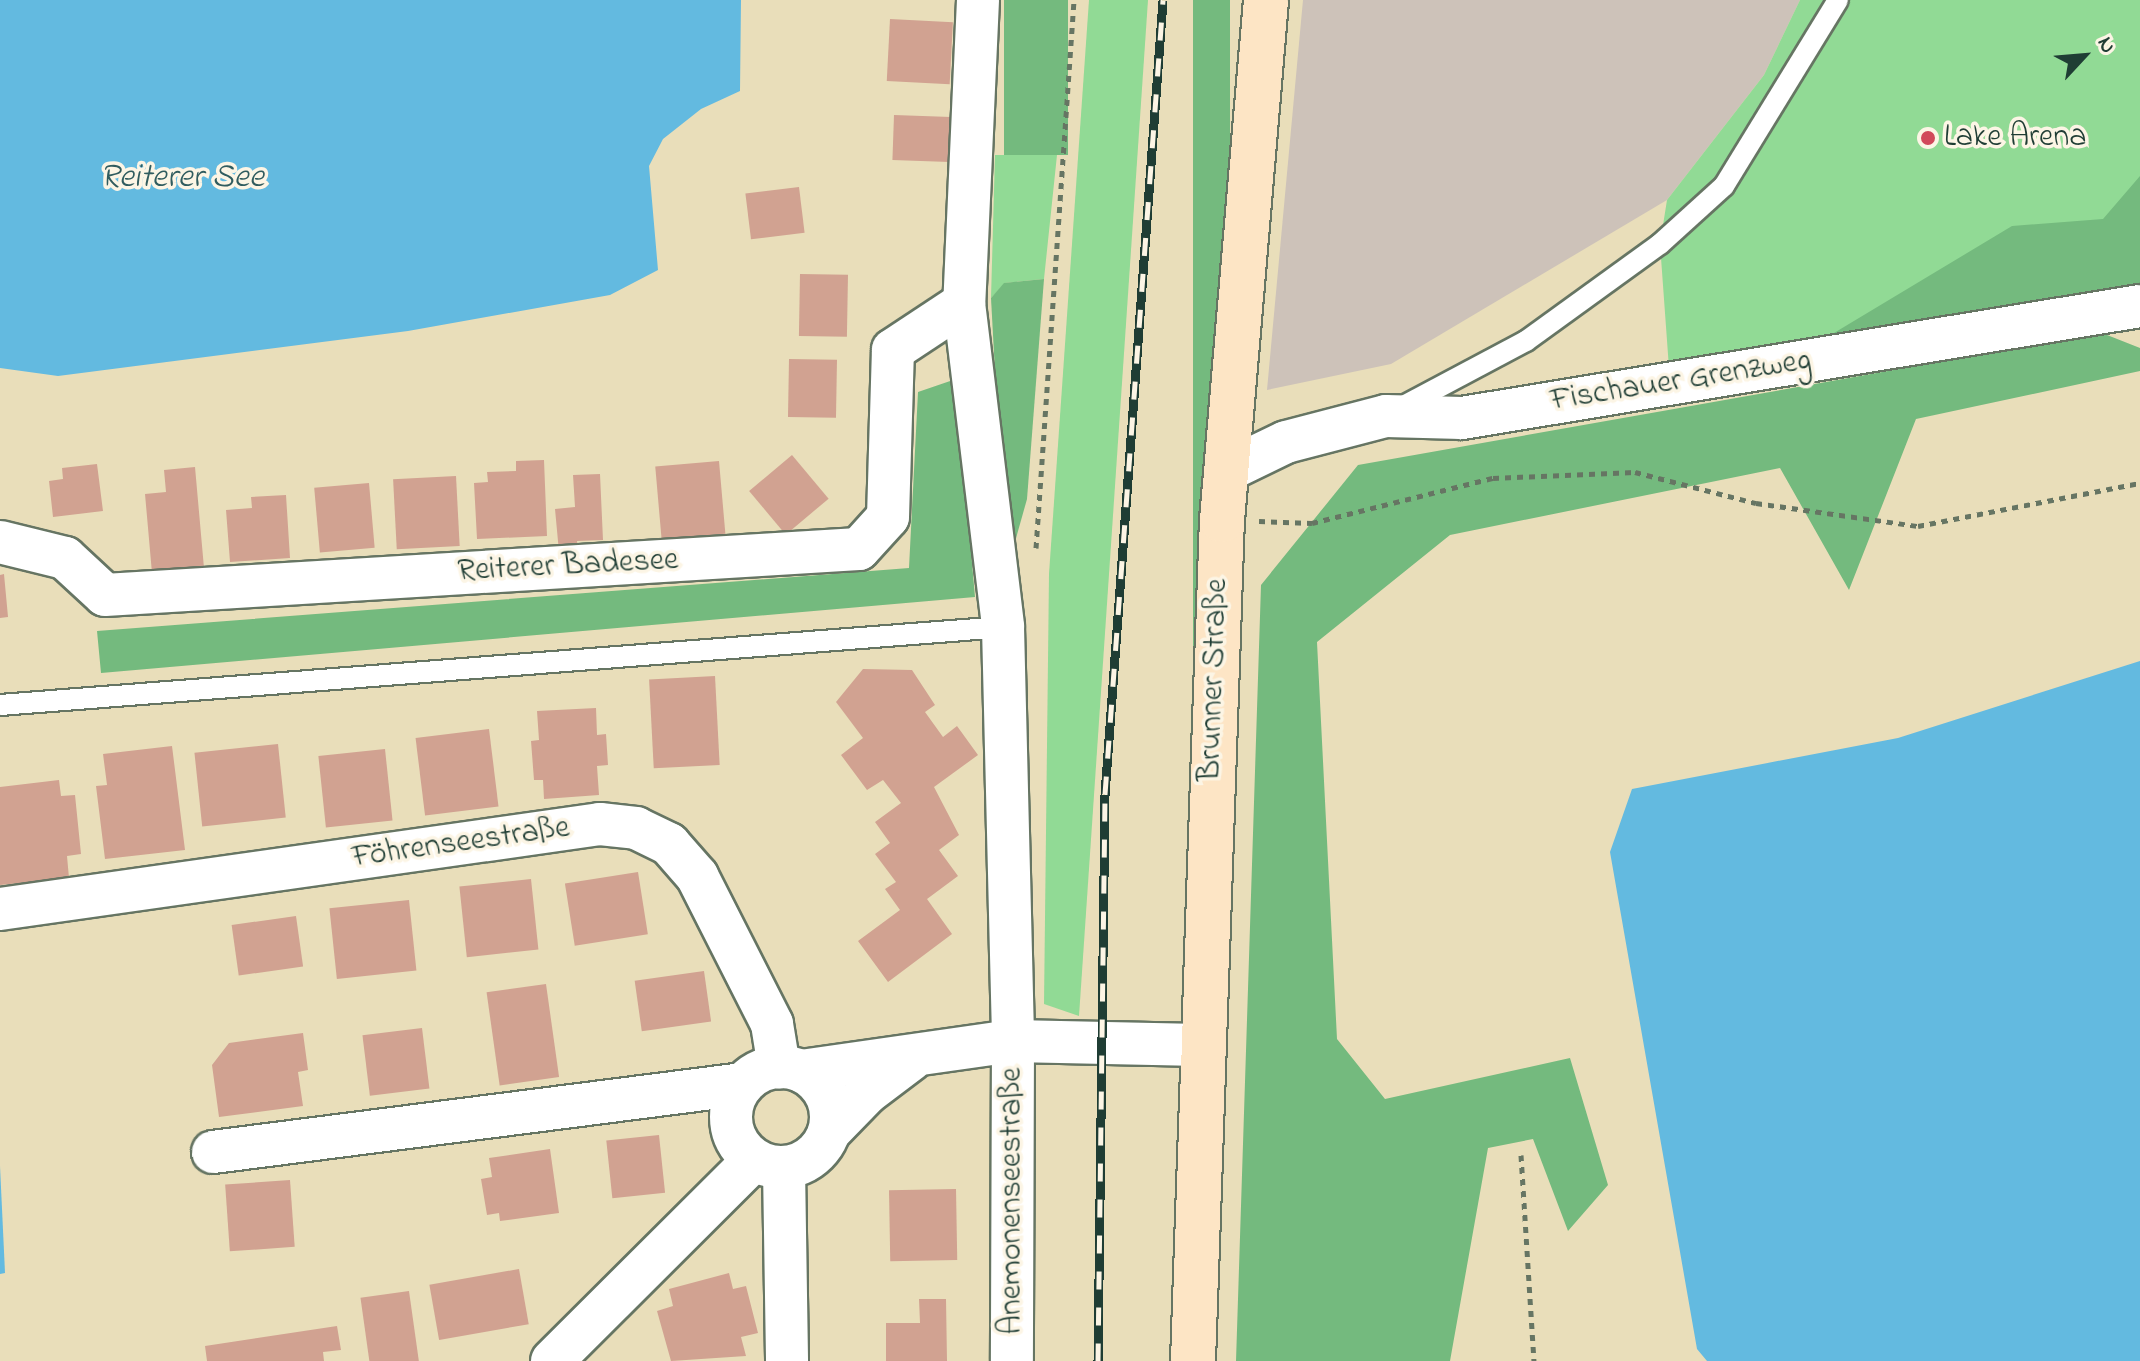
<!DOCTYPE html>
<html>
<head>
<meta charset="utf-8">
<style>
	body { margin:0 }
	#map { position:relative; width:2140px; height:1361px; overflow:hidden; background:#e9deba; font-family:"Indie Flower",sans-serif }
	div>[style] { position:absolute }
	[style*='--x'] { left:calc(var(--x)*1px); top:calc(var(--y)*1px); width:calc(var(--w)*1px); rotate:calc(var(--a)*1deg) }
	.industrial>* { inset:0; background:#cdc2b9 }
	.green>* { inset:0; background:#91da95 }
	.forest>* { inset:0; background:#74ba7e; transform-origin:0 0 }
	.water>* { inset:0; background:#63bae0 }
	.building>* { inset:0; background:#d1a291; transform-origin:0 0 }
	.path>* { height:5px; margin-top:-2.5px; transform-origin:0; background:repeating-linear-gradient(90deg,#667563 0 6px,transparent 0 12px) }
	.roads { filter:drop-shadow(2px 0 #667563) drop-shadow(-2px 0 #667563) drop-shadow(0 2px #667563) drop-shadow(0 -2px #667563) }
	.lane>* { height:20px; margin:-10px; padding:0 10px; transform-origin:10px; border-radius:10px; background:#fff }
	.street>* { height:42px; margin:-21px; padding:0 21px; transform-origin:21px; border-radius:21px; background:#fff }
	.street>.ring { margin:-21px; padding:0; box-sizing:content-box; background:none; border:42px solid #fff; border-radius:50% }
	.secondary>* { height:44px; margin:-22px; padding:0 22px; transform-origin:22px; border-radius:22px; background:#fde5c5 }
	.rail>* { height:9px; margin-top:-4.5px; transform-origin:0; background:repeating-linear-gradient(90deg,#fcf5e5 0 18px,#1f3d34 0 36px); box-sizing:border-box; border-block:2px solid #1f3d34 }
	.dots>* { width:22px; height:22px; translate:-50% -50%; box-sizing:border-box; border:4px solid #fcf5e5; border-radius:50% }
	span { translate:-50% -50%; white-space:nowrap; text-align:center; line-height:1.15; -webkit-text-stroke:7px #fcf5e5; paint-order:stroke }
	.poi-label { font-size:32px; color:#1f3d34 }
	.left { translate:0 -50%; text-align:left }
	.street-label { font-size:32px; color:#1f3d34 }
	.water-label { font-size:34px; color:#305c5f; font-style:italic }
	.north { position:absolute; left:2044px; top:16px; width:80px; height:80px; -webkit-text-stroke:6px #fcf5e5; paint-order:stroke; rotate:64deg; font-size:22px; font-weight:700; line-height:32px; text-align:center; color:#1f3d34 }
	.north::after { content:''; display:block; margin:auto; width:28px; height:36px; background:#1f3d34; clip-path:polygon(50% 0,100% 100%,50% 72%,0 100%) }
</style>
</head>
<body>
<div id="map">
	<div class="industrial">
		<i style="clip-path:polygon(1303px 0,1800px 0,1764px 75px,1667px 200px,1391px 364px,1267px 390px)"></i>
	</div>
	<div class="green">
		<i style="clip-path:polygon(1089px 0,1148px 0,1079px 1016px,1044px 1004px,1049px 574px)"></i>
		<i style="clip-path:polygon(1800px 0,2140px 0,2140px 299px,1669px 368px,1660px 244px,1667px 200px,1764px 75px)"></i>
		<i style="clip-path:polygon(995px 155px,1057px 155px,1044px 279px,1005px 283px,991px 298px)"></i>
	</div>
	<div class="forest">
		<i style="left:1004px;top:0;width:64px;height:155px"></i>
		<i style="left:1193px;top:0;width:37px;height:997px"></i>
		<i style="clip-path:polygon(2140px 176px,2140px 299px,1809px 348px,2012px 226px,2103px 219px)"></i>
		<i style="clip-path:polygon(1044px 279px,1027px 499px,1006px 574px,991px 298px,1004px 283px)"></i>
		<i style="clip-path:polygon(2102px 333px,2140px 348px,2140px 371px,1916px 419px,1849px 590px,1780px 468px,1450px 535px,1317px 642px,1337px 1039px,1385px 1099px,1570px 1058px,1608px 1185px,1568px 1231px,1533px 1139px,1488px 1148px,1450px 1361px,1236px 1361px,1261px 585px,1358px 465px)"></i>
		<i style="clip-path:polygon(956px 379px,975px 597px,101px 673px,97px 631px,909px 568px,918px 392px)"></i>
	</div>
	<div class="water">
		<i style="clip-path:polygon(0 0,741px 0,740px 91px,701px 109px,663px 139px,649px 166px,658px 270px,610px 295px,408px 331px,58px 376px,0 368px)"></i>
		<i style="clip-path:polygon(2140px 661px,2140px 1361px,1707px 1361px,1697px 1349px,1610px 852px,1632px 789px,1898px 738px)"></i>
		<i style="clip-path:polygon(0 1166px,5px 1273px,0 1274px)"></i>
	</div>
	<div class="building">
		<i style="left:890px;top:19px;width:63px;height:62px;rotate:3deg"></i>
		<i style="left:894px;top:115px;width:57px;height:45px;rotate:2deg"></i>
		<i style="left:799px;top:187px;width:46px;height:54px;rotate:83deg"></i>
		<i style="left:800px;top:274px;width:48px;height:62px;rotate:1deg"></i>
		<i style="left:789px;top:359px;width:48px;height:58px;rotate:1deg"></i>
		<i style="left:792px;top:455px;width:57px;height:56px;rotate:50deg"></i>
		<i style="clip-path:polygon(544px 460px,547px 536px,477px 539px,474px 483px,488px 482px,487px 472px,516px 471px,516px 461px)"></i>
		<i style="left:719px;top:461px;width:73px;height:64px;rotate:85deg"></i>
		<i style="clip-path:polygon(97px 464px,103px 511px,53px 517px,49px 481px,63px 479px,62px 468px)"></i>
		<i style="clip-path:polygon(195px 467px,204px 568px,152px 573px,145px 494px,166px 492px,164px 470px)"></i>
		<i style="clip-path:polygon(600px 474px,603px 540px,577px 541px,578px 550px,559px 552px,555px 509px,575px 507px,573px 475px)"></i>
		<i style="left:456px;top:476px;width:70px;height:63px;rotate:87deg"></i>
		<i style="left:369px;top:483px;width:65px;height:55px;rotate:85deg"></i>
		<i style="clip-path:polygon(286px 495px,290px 558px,230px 562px,226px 510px,252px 508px,251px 497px)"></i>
		<i style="clip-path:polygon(4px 574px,8px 617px,0 618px,0 575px)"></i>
		<i style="clip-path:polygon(863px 669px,912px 670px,935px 705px,925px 712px,943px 737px,957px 726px,978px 755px,934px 787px,959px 835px,939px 850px,958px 876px,927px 899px,952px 934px,888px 982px,858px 941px,900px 910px,885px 889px,896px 882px,875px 854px,890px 843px,875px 822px,901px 803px,883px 780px,867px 790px,841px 755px,863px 738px,836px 702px)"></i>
		<i style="left:715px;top:676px;width:89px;height:66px;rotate:87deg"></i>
		<i style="clip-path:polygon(596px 708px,597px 735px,606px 734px,608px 765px,597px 766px,599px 795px,544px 799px,543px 780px,534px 780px,531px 741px,539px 740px,537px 711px)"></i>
		<i style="left:489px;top:729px;width:78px;height:74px;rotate:83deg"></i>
		<i style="left:278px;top:744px;width:74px;height:84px;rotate:84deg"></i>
		<i style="clip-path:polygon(172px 746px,185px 850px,105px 859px,96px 786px,107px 785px,103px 754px)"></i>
		<i style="left:385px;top:749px;width:72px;height:67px;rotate:84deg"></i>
		<i style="clip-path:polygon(59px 780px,61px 796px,75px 795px,81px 854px,67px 856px,69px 878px,0 885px,0 787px)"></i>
		<i style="left:638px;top:872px;width:63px;height:74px;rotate:81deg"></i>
		<i style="left:531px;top:879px;width:71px;height:72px;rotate:84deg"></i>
		<i style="left:409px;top:900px;width:71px;height:80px;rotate:84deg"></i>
		<i style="left:296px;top:916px;width:51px;height:65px;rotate:82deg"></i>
		<i style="left:704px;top:971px;width:51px;height:70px;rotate:82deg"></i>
		<i style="left:546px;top:984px;width:94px;height:60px;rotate:82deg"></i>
		<i style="left:422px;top:1028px;width:61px;height:60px;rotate:83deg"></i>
		<i style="clip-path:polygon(303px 1033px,308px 1070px,298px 1072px,303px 1106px,219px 1117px,212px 1065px,229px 1043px)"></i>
		<i style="left:659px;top:1135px;width:58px;height:53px;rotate:84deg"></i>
		<i style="clip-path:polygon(550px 1149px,559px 1213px,500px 1221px,499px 1213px,487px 1215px,481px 1179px,492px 1177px,489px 1158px)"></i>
		<i style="left:290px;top:1180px;width:67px;height:65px;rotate:86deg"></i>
		<i style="left:956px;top:1189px;width:71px;height:67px;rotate:89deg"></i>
		<i style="left:519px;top:1269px;width:56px;height:91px;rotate:80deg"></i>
		<i style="clip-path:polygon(729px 1273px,733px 1289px,746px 1286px,758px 1333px,741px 1337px,746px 1356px,671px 1361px,657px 1311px,673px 1306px,669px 1289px)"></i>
		<i style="left:409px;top:1291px;width:71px;height:49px;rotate:82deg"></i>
		<i style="clip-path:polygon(919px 1299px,946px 1299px,947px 1361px,886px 1361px,886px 1323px,920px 1323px)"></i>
		<i style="clip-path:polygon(337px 1326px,341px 1350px,323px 1352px,324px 1361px,207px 1361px,205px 1346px)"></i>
	</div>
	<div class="path">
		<i style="--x:1259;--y:521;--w:53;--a:2.2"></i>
		<i style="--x:1312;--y:523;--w:187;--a:-14"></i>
		<i style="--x:1493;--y:478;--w:142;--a:-2.4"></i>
		<i style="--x:1635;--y:472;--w:125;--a:14.4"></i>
		<i style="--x:1756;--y:503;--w:164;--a:8.1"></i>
		<i style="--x:1918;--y:526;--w:226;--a:-11"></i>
		<i style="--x:1036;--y:548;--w:549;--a:-86.03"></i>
		<i style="--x:1521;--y:1155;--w:206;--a:86.4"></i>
	</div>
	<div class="roads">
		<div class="lane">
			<i style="--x:1400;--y:408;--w:143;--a:-28"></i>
			<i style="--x:1526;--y:341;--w:165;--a:-35.9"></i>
			<i style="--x:1660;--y:244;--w:86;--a:-42.2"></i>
			<i style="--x:1724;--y:186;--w:218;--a:-58.5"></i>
			<i style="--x:0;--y:705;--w:1006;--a:-4.45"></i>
		</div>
		<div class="street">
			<i style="--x:978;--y:0;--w:303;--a:92.6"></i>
			<i style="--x:964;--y:303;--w:326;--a:83.1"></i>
			<i style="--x:1003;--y:627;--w:414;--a:88.6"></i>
			<i style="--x:1013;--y:1041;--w:320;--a:90.2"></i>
			<i style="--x:1228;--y:470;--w:64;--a:-25.8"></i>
			<i style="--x:1286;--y:442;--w:103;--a:-14.6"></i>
			<i style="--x:1386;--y:416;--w:76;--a:1.5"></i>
			<i style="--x:1462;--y:418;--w:687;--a:-9.38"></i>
			<i style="--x:0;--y:542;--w:67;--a:13.8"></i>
			<i style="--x:65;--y:558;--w:54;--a:42.8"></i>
			<i style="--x:105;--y:595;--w:755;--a:-3.49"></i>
			<i style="--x:859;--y:549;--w:43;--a:-47.8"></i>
			<i style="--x:888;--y:517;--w:167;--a:-88.3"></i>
			<i style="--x:893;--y:350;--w:85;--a:-33.5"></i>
			<i style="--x:0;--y:909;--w:606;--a:-8.06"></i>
			<i style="--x:600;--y:824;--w:36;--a:6"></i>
			<i style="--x:636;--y:828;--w:37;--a:26"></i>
			<i style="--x:669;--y:844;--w:43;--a:48.8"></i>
			<i style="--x:697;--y:876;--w:166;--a:63.1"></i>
			<i style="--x:772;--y:1024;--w:44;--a:80.8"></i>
			<i class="ring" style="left:731px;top:1067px;width:58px;height:58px"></i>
			<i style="--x:801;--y:1071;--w:214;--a:-8.1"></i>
			<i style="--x:1013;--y:1041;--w:187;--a:1.2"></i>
			<i style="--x:829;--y:1132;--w:54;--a:-45.7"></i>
			<i style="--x:867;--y:1093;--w:56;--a:-37.1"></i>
			<i style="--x:213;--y:1152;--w:534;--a:-7.31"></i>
			<i style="--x:784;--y:1168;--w:193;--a:89.1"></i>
			<i style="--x:552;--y:1361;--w:285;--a:-44.9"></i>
		</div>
		<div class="secondary">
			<i style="--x:1193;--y:1361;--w:841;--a:-88.03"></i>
			<i style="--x:1222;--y:520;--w:522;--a:-85.16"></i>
		</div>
	</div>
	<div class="rail">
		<i style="--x:1098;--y:1361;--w:567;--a:-89.29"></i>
		<i style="--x:1105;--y:794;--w:796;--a:-85.82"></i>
	</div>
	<div class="dots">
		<i style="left:1928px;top:138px;background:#d1495b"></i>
	</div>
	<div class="poi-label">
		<span class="left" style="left:1944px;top:138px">Lake Arena</span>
	</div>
	<div class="street-label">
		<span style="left:1681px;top:382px;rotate:-9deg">Fischauer Grenzweg</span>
		<span style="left:568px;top:567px;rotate:-3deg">Reiterer Badesee</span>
		<span style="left:1215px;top:680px;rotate:-88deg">Brunner Straße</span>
		<span style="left:461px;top:844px;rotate:-8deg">Föhrenseestraße</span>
		<span style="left:1013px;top:1201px;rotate:-90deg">Anemonenseestraße</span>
	</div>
	<div class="water-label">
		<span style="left:182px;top:179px">Reiterer See</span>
	</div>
	<div class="north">N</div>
</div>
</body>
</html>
